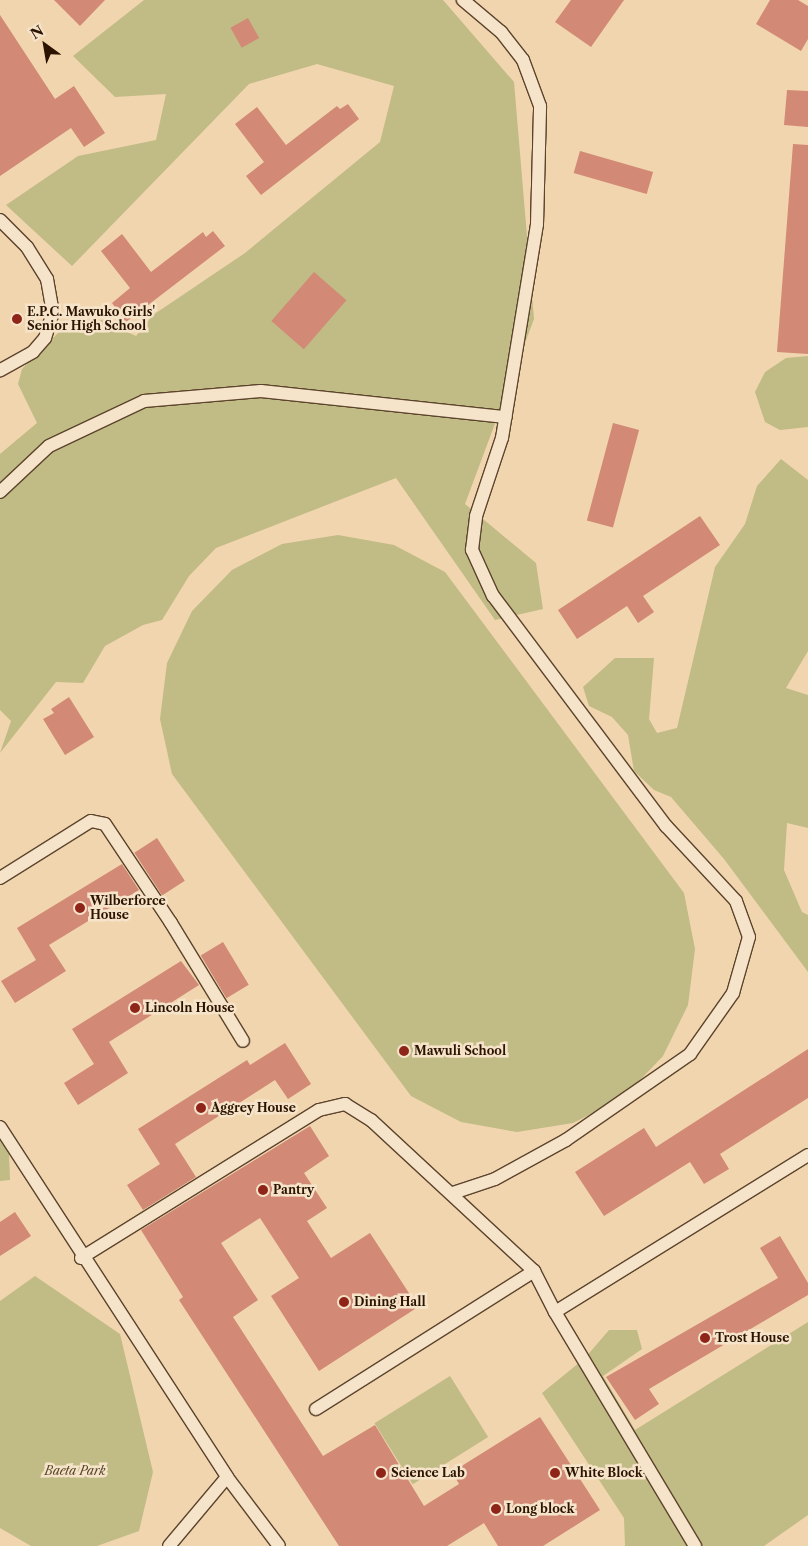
<!DOCTYPE html>
<html>
<head>
<meta charset="utf-8">
<style>
	body { margin:0 }
	#map { position:relative; width:808px; height:1546px; overflow:hidden; background:#f1d5ae; font-family:"Libre Caslon Text",serif }
	div>[style] { position:absolute }
	[style*='--x'] { left:calc(var(--x)*1px); top:calc(var(--y)*1px); width:calc(var(--w)*1px); rotate:calc(var(--a)*1deg) }
	.green>* { inset:0; background:#c1bb85; transform-origin:0 0 }
	.building>* { inset:0; background:#d28975; transform-origin:0 0 }
	.roads { filter:drop-shadow(1px 0 #5c442c) drop-shadow(-1px 0 #5c442c) drop-shadow(0 1px #5c442c) drop-shadow(0 -1px #5c442c) }
	.lane>* { height:12px; margin:-6px; padding:0 6px; transform-origin:6px; border-radius:6px; background:#f6e4ca }
	.dots>* { width:14px; height:14px; translate:-50% -50%; box-sizing:border-box; border:2px solid #f6e4ca; border-radius:50% }
	span { translate:-50% -50%; white-space:nowrap; text-align:center; line-height:1.15; -webkit-text-stroke:5px #f6e4ca; paint-order:stroke }
	.poi-label { font-size:12px; color:#2b1300; font-weight:700 }
	.left { translate:0 -50%; text-align:left }
	.park-label { font-size:12px; color:#584528; font-style:italic }
	.north { position:absolute; left:20px; top:20px; width:50px; height:50px; -webkit-text-stroke:4px #f6e4ca; paint-order:stroke; rotate:328deg; font-size:14px; font-weight:700; line-height:20px; text-align:center; color:#2b1300 }
	.north::after { content:''; display:block; margin:auto; width:18px; height:22px; background:#2b1300; clip-path:polygon(50% 0,100% 100%,50% 72%,0 100%) }
</style>
</head>
<body>
<div id="map">
	<div class="green">
		<i style="clip-path:polygon(144px 0,443px 0,514px 82px,534px 319px,465px 504px,536px 563px,543px 609px,495px 620px,396px 478px,216px 548px,189px 576px,162px 620px,143px 625px,105px 646px,83px 683px,56px 682px,0 753px,11px 721px,0 710px,0 454px,37px 423px,18px 384px,22px 369px,59px 332px,102px 320px,136px 336px,153px 315px,245px 253px,380px 142px,394px 86px,317px 64px,249px 84px,72px 266px,6px 205px,78px 156px,156px 140px,166px 94px,115px 97px,73px 56px)"></i>
		<i style="clip-path:polygon(808px 356px,808px 427px,780px 430px,765px 422px,755px 392px,765px 372px,786px 358px)"></i>
		<i style="clip-path:polygon(781px 459px,808px 480px,808px 651px,786px 688px,808px 695px,808px 828px,787px 823px,784px 870px,802px 912px,808px 915px,808px 972px,724px 859px,671px 797px,654px 790px,634px 771px,628px 735px,612px 717px,589px 706px,583px 687px,615px 658px,654px 658px,649px 719px,657px 733px,677px 728px,715px 567px,745px 524px,757px 486px)"></i>
		<i style="clip-path:polygon(338px 535px,394px 545px,445px 572px,684px 893px,695px 949px,688px 1005px,663px 1056px,624px 1097px,573px 1123px,517px 1132px,461px 1122px,411px 1096px,172px 774px,160px 719px,167px 663px,192px 611px,232px 570px,282px 544px)"></i>
		<i style="clip-path:polygon(0 1140px,9px 1154px,10px 1180px,0 1181px)"></i>
		<i style="clip-path:polygon(35px 1276px,120px 1334px,153px 1472px,139px 1531px,97px 1546px,31px 1546px,0 1528px,0 1301px)"></i>
		<i style="clip-path:polygon(808px 1322px,808px 1515px,764px 1546px,625px 1546px,624px 1518px,542px 1393px,585px 1358px,609px 1330px,637px 1330px,642px 1349px,603px 1376px,635px 1430px)"></i>
		<i style="left:450px;top:1376px;width:72px;height:89px;rotate:58deg"></i>
	</div>
	<div class="building">
		<i style="clip-path:polygon(54px 0,105px 0,80px 26px)"></i>
		<i style="clip-path:polygon(571px 0,624px 0,591px 47px,555px 22px)"></i>
		<i style="clip-path:polygon(770px 0,798px 0,808px 6px,808px 39px,801px 51px,756px 24px)"></i>
		<i style="clip-path:polygon(0 15px,55px 99px,74px 86px,105px 133px,84px 147px,71px 128px,0 176px)"></i>
		<i style="left:248px;top:18px;width:23px;height:20px;rotate:61deg"></i>
		<i style="clip-path:polygon(787px 90px,808px 91px,808px 127px,784px 125px)"></i>
		<i style="clip-path:polygon(348px 104px,359px 119px,261px 195px,246px 176px,264px 162px,235px 124px,257px 107px,286px 145px,337px 106px,340px 109px)"></i>
		<i style="clip-path:polygon(793px 144px,808px 145px,808px 354px,777px 352px)"></i>
		<i style="left:580px;top:151px;width:76px;height:23px;rotate:16deg"></i>
		<i style="clip-path:polygon(213px 231px,225px 246px,126px 322px,112px 303px,130px 288px,101px 251px,122px 234px,151px 272px,203px 232px,206px 237px)"></i>
		<i style="left:314px;top:272px;width:43px;height:65px;rotate:41deg"></i>
		<i style="left:613px;top:423px;width:27px;height:101px;rotate:15deg"></i>
		<i style="clip-path:polygon(700px 516px,720px 545px,643px 596px,654px 612px,638px 623px,627px 606px,577px 639px,558px 610px)"></i>
		<i style="clip-path:polygon(69px 697px,94px 737px,65px 755px,43px 719px,54px 713px,51px 709px)"></i>
		<i style="left:157px;top:838px;width:51px;height:27px;rotate:57deg"></i>
		<i style="clip-path:polygon(122px 864px,139px 890px,49px 945px,66px 971px,15px 1003px,1px 981px,36px 960px,17px 928px)"></i>
		<i style="left:223px;top:942px;width:50px;height:26px;rotate:59deg"></i>
		<i style="clip-path:polygon(181px 961px,199px 985px,109px 1042px,128px 1073px,78px 1105px,64px 1083px,94px 1064px,72px 1029px)"></i>
		<i style="clip-path:polygon(285px 1043px,311px 1084px,288px 1099px,275px 1080px,175px 1144px,196px 1177px,143px 1210px,127px 1185px,160px 1164px,138px 1129px,247px 1060px,250px 1065px)"></i>
		<i style="clip-path:polygon(808px 1049px,808px 1098px,720px 1154px,729px 1169px,704px 1184px,690px 1162px,604px 1216px,575px 1172px,644px 1128px,656px 1147px)"></i>
		<i style="clip-path:polygon(310px 1126px,329px 1156px,304px 1173px,327px 1208px,307px 1221px,331px 1258px,370px 1233px,418px 1307px,319px 1371px,271px 1296px,299px 1278px,260px 1218px,221px 1243px,258px 1300px,233px 1317px,323px 1456px,375px 1425px,424px 1506px,459px 1484px,452px 1472px,540px 1417px,600px 1510px,543px 1546px,498px 1546px,484px 1523px,447px 1546px,339px 1546px,179px 1300px,183px 1297px,141px 1230px)"></i>
		<i style="clip-path:polygon(15px 1212px,31px 1236px,0 1256px,0 1222px)"></i>
		<i style="clip-path:polygon(780px 1236px,808px 1283px,808px 1295px,649px 1389px,659px 1404px,635px 1420px,606px 1377px,778px 1278px,760px 1248px)"></i>
	</div>
	<div class="roads">
		<div class="lane">
			<i style="--x:0;--y:220;--w:38;--a:45"></i>
			<i style="--x:27;--y:247;--w:38;--a:58"></i>
			<i style="--x:47;--y:279;--w:34;--a:80"></i>
			<i style="--x:53;--y:312;--w:27;--a:107"></i>
			<i style="--x:45;--y:338;--w:18;--a:131"></i>
			<i style="--x:33;--y:352;--w:38;--a:151"></i>
			<i style="--x:0;--y:492;--w:67;--a:-43.2"></i>
			<i style="--x:49;--y:446;--w:105;--a:-25.3"></i>
			<i style="--x:144;--y:401;--w:117;--a:-4.9"></i>
			<i style="--x:261;--y:391;--w:246;--a:6.1"></i>
			<i style="--x:0;--y:878;--w:107;--a:-32.1"></i>
			<i style="--x:91;--y:821;--w:14;--a:12"></i>
			<i style="--x:105;--y:824;--w:119;--a:56.3"></i>
			<i style="--x:171;--y:923;--w:138;--a:58.6"></i>
			<i style="--x:0;--y:1127;--w:417;--a:57"></i>
			<i style="--x:227;--y:1477;--w:90;--a:130"></i>
			<i style="--x:453;--y:1193;--w:44;--a:-18.4"></i>
			<i style="--x:495;--y:1179;--w:81;--a:-28.8"></i>
			<i style="--x:566;--y:1140;--w:151;--a:-34.7"></i>
			<i style="--x:690;--y:1054;--w:75;--a:-54.8"></i>
			<i style="--x:733;--y:993;--w:58;--a:-74.1"></i>
			<i style="--x:749;--y:937;--w:38;--a:-110"></i>
			<i style="--x:736;--y:901;--w:103;--a:-133"></i>
			<i style="--x:666;--y:826;--w:288;--a:-126.9"></i>
			<i style="--x:493;--y:596;--w:51;--a:-114.5"></i>
			<i style="--x:472;--y:550;--w:34;--a:-83"></i>
			<i style="--x:476;--y:516;--w:82;--a:-71.6"></i>
			<i style="--x:502;--y:438;--w:217;--a:-80.7"></i>
			<i style="--x:537;--y:224;--w:118;--a:-88.5"></i>
			<i style="--x:540;--y:106;--w:49;--a:-110.3"></i>
			<i style="--x:523;--y:60;--w:36;--a:-128"></i>
			<i style="--x:501;--y:32;--w:50;--a:-139.9"></i>
			<i style="--x:81;--y:1258;--w:280;--a:-31.9"></i>
			<i style="--x:319;--y:1110;--w:27;--a:-13"></i>
			<i style="--x:345;--y:1104;--w:31;--a:32"></i>
			<i style="--x:371;--y:1120;--w:222;--a:42.8"></i>
			<i style="--x:534;--y:1271;--w:46;--a:62.9"></i>
			<i style="--x:555;--y:1312;--w:298;--a:-31.8"></i>
			<i style="--x:555;--y:1312;--w:273;--a:59.1"></i>
			<i style="--x:316;--y:1409;--w:258;--a:-32.3"></i>
			<i style="--x:227;--y:1477;--w:86;--a:53"></i>
		</div>
	</div>
	<div class="dots">
		<i style="left:17px;top:319px;background:#8f2418"></i>
		<i style="left:80px;top:908px;background:#8f2418"></i>
		<i style="left:135px;top:1008px;background:#8f2418"></i>
		<i style="left:404px;top:1051px;background:#8f2418"></i>
		<i style="left:201px;top:1108px;background:#8f2418"></i>
		<i style="left:263px;top:1190px;background:#8f2418"></i>
		<i style="left:344px;top:1302px;background:#8f2418"></i>
		<i style="left:705px;top:1338px;background:#8f2418"></i>
		<i style="left:381px;top:1473px;background:#8f2418"></i>
		<i style="left:555px;top:1473px;background:#8f2418"></i>
		<i style="left:496px;top:1509px;background:#8f2418"></i>
	</div>
	<div class="poi-label">
		<span class="left" style="left:27px;top:319px">E.P.C. Mawuko Girls'<br>Senior High School</span>
		<span class="left" style="left:90px;top:908px">Wilberforce<br>House</span>
		<span class="left" style="left:145px;top:1008px">Lincoln House</span>
		<span class="left" style="left:414px;top:1051px">Mawuli School</span>
		<span class="left" style="left:211px;top:1108px">Aggrey House</span>
		<span class="left" style="left:273px;top:1190px">Pantry</span>
		<span class="left" style="left:354px;top:1302px">Dining Hall</span>
		<span class="left" style="left:715px;top:1338px">Trost House</span>
		<span class="left" style="left:391px;top:1473px">Science Lab</span>
		<span class="left" style="left:565px;top:1473px">White Block</span>
		<span class="left" style="left:506px;top:1509px">Long block</span>
	</div>
	<div class="park-label">
		<span style="left:75px;top:1471px">Baeta Park</span>
	</div>
	<div class="north">N</div>
</div>
</body>
</html>
